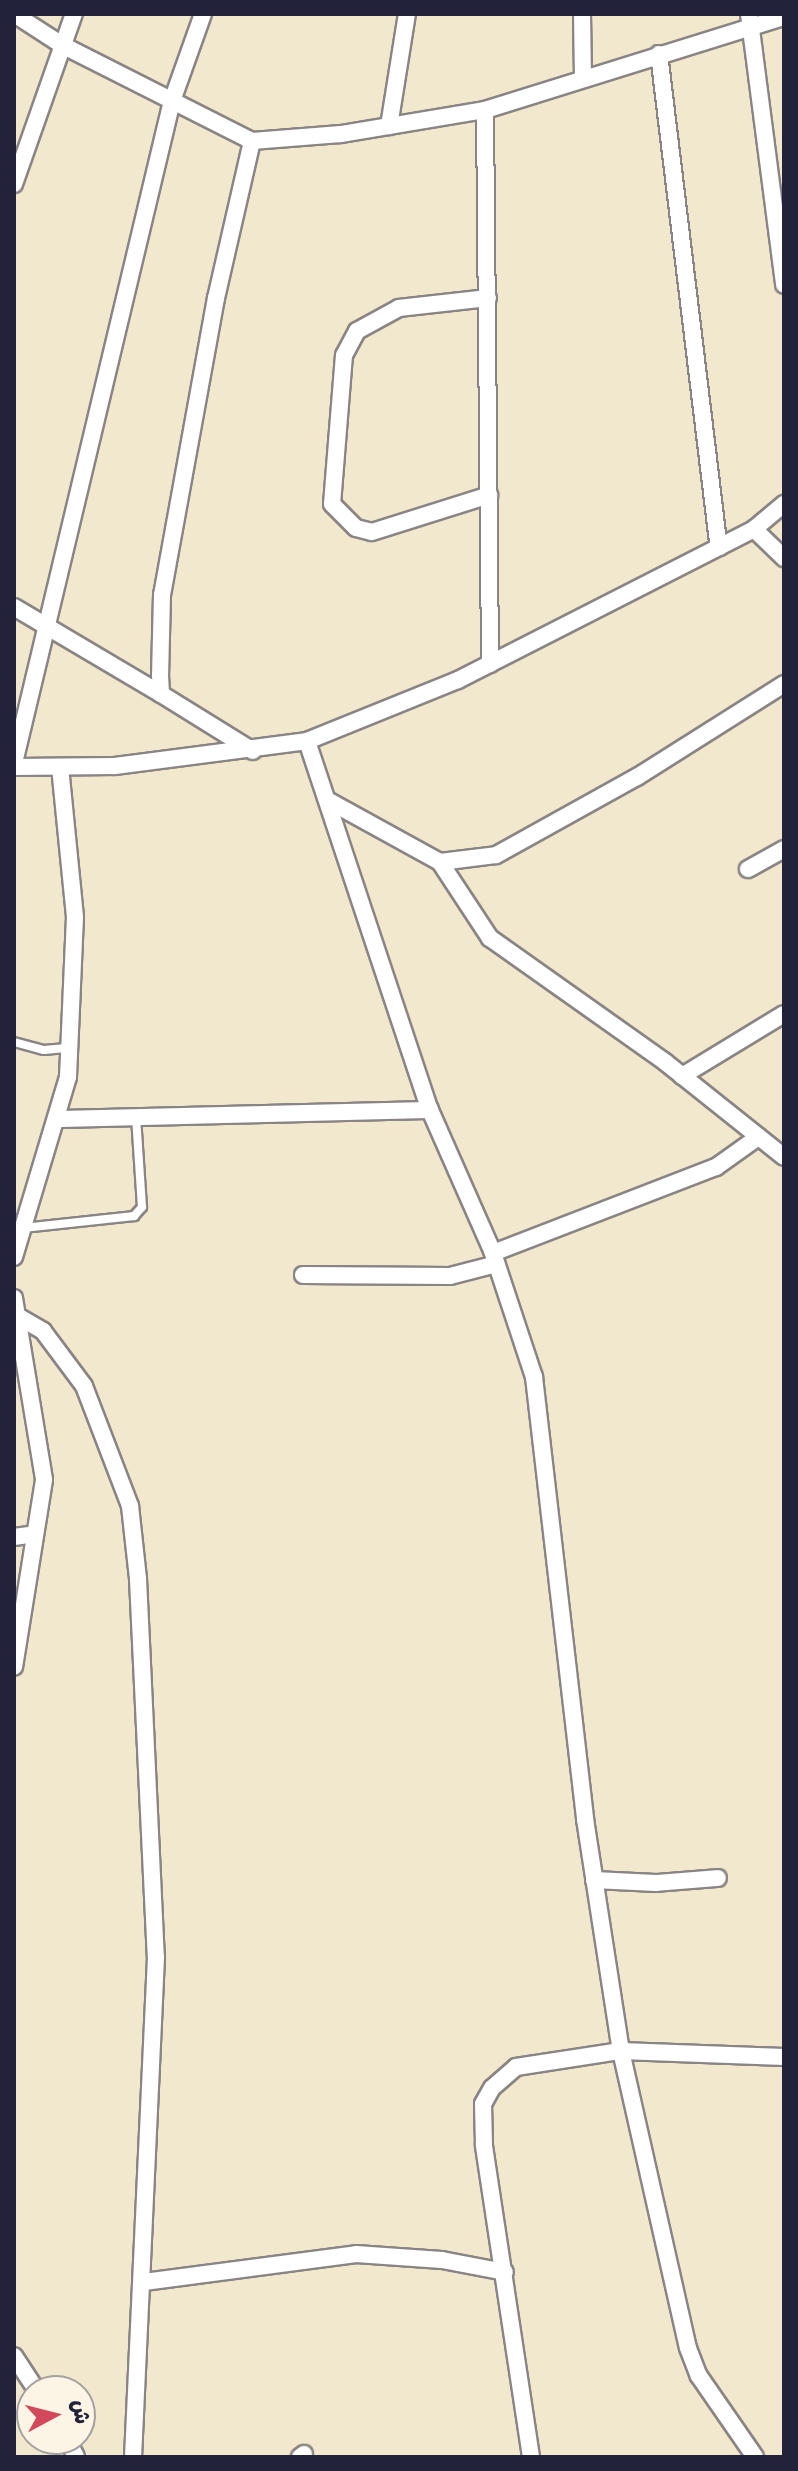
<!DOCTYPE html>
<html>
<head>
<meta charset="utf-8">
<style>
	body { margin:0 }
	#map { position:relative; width:798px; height:2471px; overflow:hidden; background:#f1e8cd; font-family:Dekko,"Playpen Sans Arabic",sans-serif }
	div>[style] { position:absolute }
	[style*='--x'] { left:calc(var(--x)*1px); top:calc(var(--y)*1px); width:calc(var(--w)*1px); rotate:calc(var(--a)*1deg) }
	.roads { filter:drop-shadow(2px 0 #8a8584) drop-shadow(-2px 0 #8a8584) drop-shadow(0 2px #8a8584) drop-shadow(0 -2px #8a8584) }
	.service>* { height:8px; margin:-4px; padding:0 4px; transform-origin:4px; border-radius:4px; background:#fff }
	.minor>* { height:16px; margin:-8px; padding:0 8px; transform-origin:8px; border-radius:8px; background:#fff }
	span { translate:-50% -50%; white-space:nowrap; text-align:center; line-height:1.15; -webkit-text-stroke:8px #fcf5e5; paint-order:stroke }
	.frame { position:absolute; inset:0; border:16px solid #22223b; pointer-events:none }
	.north { position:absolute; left:16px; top:2375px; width:80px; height:80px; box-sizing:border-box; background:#fcf5e5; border:2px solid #a5a1a1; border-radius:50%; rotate:83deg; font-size:22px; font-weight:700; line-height:32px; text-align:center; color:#22223b }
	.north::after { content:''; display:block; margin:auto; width:28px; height:36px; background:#d1495b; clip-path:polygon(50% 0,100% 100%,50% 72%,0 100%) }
</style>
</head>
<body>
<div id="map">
	<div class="roads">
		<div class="service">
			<i style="--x:14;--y:1042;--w:31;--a:15"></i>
			<i style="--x:44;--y:1050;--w:25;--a:-5"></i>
			<i style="--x:23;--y:1228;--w:112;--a:-6.2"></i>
			<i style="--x:134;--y:1216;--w:12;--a:-48"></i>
			<i style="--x:142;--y:1207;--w:90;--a:-93.8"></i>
		</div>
		<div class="minor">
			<i style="--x:14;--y:14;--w:57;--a:32.9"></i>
			<i style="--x:62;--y:45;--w:213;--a:26.8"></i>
			<i style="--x:252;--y:141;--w:89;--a:-4.5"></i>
			<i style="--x:341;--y:134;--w:146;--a:-9.5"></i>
			<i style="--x:485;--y:110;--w:313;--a:-17.3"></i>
			<i style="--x:582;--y:14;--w:62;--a:89.1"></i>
			<i style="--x:749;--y:14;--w:273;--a:82.6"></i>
			<i style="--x:659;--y:54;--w:497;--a:83.1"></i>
			<i style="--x:485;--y:110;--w:554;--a:89.48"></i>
			<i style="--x:389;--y:126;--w:113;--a:-80.9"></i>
			<i style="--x:252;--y:141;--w:161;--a:102.9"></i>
			<i style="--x:216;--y:298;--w:302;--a:100.3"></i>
			<i style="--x:162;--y:595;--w:80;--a:91.4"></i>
			<i style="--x:160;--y:675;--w:19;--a:87"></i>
			<i style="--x:161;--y:694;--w:108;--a:31.8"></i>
			<i style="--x:14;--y:184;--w:180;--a:-70.6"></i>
			<i style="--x:488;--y:298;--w:90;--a:173.6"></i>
			<i style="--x:399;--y:308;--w:48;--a:151.3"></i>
			<i style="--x:357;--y:331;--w:27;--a:118"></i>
			<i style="--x:344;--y:355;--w:149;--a:94.6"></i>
			<i style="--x:332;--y:504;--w:34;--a:45"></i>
			<i style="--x:356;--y:528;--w:16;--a:14"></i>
			<i style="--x:372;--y:532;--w:123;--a:-17.5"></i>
			<i style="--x:754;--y:529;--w:42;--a:44"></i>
			<i style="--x:14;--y:607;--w:171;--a:30.6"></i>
			<i style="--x:307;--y:741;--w:389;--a:71.6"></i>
			<i style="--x:430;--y:1110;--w:156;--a:66.2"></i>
			<i style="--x:493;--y:1253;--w:131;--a:71.7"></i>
			<i style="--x:534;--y:1377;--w:445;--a:83.4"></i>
			<i style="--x:585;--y:1819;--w:235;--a:81.2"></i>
			<i style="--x:621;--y:2051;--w:304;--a:77.3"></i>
			<i style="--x:688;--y:2348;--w:30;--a:69"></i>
			<i style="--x:699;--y:2376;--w:98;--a:55.3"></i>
			<i style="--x:14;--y:763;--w:681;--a:-76.58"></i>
			<i style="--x:172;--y:101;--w:92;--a:-70.4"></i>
			<i style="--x:14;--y:767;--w:101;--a:-0.6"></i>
			<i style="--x:115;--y:766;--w:194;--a:-7.4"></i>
			<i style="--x:307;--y:741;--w:163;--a:-22"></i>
			<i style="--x:458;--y:680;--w:332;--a:-27"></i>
			<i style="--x:754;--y:529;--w:39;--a:-40"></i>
			<i style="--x:329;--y:801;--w:127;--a:28.8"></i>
			<i style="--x:440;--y:862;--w:56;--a:-7.1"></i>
			<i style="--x:496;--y:855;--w:161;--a:-29"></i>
			<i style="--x:637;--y:777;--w:174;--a:-32.3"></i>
			<i style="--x:440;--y:862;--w:91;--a:56.7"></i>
			<i style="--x:490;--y:938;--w:214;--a:35.3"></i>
			<i style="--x:665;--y:1062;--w:152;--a:38.6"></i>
			<i style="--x:748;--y:869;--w:41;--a:-29.1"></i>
			<i style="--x:682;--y:1076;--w:119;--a:-31.3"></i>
			<i style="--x:59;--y:1119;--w:371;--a:-1.4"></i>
			<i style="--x:493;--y:1253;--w:239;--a:-21.1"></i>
			<i style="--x:716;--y:1167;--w:52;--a:-35.5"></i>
			<i style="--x:14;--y:1257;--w:188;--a:-73.3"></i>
			<i style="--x:68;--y:1077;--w:160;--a:-87.5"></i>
			<i style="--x:75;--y:917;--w:150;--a:-95.7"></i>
			<i style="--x:303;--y:1275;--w:147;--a:0.4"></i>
			<i style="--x:450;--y:1276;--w:48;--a:-14.6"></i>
			<i style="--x:14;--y:1298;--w:184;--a:80.6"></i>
			<i style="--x:44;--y:1480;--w:189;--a:99.1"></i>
			<i style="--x:19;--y:1317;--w:28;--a:30"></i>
			<i style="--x:43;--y:1331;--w:69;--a:53.3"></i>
			<i style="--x:84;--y:1386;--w:129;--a:69"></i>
			<i style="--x:130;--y:1506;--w:73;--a:83.7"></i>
			<i style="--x:138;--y:1579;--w:378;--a:87.3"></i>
			<i style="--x:156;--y:1957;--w:501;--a:92.63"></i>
			<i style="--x:14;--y:1537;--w:21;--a:-8"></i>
			<i style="--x:594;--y:1880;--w:62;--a:2.8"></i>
			<i style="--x:656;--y:1883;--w:62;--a:-4.6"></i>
			<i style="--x:144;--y:2282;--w:214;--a:-7.5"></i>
			<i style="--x:356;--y:2254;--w:86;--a:4"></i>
			<i style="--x:442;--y:2260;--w:64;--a:10.8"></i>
			<i style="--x:14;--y:2356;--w:42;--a:56.7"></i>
			<i style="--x:67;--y:2439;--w:20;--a:63"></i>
			<i style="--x:300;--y:2457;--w:5;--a:-37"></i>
			<i style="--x:531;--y:2457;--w:316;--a:-98.6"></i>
			<i style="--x:484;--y:2145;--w:41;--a:-91.4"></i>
			<i style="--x:483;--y:2104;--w:18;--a:-61"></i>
			<i style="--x:492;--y:2088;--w:32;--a:-41"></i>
			<i style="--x:516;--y:2067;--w:106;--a:-8.7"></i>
			<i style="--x:621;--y:2051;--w:163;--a:2.1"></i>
		</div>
	</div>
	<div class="frame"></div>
	<div class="north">ش</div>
</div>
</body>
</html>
